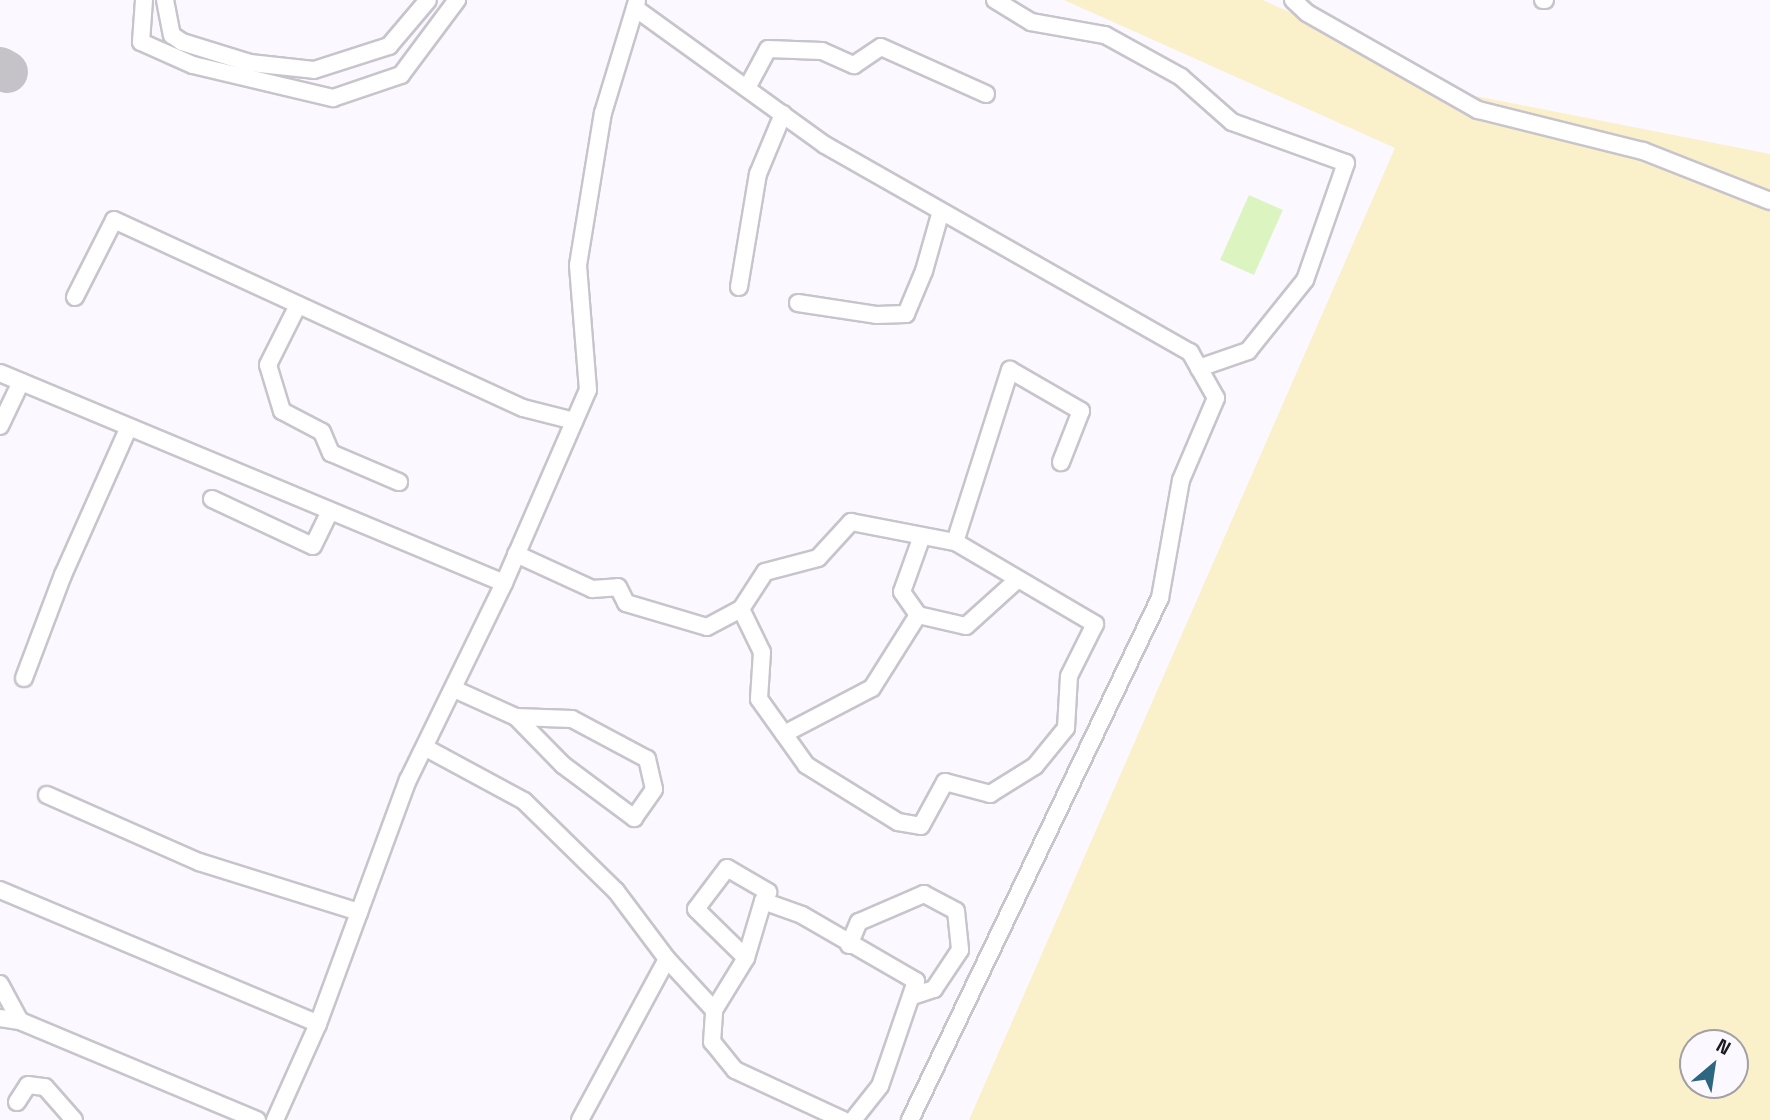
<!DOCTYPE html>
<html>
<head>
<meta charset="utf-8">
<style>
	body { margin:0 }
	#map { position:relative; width:1770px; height:1120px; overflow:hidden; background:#fcf8ff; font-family:"Space Grotesk",sans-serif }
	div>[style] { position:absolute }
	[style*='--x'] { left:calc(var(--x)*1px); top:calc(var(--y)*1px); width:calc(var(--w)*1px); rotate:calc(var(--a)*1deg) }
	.green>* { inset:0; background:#dbf4c0; transform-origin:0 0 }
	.sand>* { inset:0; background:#faf0ca }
	.taxiway>* { height:42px; margin:-21px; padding:0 21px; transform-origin:21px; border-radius:21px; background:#c5c2c8 }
	.roads { filter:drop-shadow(2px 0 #c8c4cc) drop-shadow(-2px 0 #c8c4cc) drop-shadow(0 2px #c8c4cc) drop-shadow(0 -2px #c8c4cc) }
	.minor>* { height:16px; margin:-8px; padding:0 8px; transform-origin:8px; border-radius:8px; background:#fff }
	span { translate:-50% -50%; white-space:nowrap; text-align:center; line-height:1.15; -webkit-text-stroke:7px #fcf8ff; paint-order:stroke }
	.north { position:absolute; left:1679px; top:1029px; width:70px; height:70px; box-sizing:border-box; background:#fcf8ff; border:2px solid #a29fa5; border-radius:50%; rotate:29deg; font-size:19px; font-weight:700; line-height:28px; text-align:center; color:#1c1a1d }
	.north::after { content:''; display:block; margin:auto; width:24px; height:32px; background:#2d6680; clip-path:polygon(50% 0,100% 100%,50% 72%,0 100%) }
</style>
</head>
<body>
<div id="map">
	<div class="green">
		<i style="left:1249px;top:195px;width:37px;height:71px;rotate:24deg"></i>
	</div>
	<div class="sand">
		<i style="clip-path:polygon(evenodd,1064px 0,1263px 0,1470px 95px,1770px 154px,1770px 1120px,969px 1120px,1395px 148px,1064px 0,1693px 1043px,1735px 1043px,1735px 1085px,1693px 1085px,1693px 1043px)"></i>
	</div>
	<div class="taxiway">
		<i style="--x:0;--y:68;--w:8;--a:30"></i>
	</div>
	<div class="roads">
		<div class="minor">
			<i style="--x:144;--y:0;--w:42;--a:94.1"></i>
			<i style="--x:141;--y:42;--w:57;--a:23.9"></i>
			<i style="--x:193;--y:65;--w:144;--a:13.3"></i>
			<i style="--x:333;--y:98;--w:72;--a:-18.7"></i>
			<i style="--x:401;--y:75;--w:94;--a:-53.3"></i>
			<i style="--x:165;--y:0;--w:36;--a:79"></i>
			<i style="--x:172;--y:35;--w:12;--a:35"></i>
			<i style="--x:182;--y:42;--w:71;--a:17.2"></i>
			<i style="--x:250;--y:63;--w:64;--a:6.2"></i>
			<i style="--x:314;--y:70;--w:79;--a:-17.7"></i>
			<i style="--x:389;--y:46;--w:60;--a:-49.7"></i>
			<i style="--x:995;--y:0;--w:42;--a:31.4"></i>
			<i style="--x:1031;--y:22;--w:75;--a:10"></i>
			<i style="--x:1105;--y:35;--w:87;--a:28.9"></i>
			<i style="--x:1181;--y:77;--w:68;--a:41.4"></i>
			<i style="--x:1232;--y:122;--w:121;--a:19.8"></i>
			<i style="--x:1346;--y:163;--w:124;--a:109.3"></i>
			<i style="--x:1305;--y:280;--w:91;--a:128.8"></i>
			<i style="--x:1248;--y:351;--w:52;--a:160.9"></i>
			<i style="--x:1293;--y:0;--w:19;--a:43"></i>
			<i style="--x:1307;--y:13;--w:197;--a:29.6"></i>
			<i style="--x:1478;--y:110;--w:170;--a:14"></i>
			<i style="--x:1643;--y:151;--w:136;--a:21.5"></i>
			<i style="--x:1543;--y:0;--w:2;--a:0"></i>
			<i style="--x:635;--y:8;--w:234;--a:35.8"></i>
			<i style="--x:825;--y:145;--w:420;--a:29.6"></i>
			<i style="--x:1190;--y:352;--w:53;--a:60.5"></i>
			<i style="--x:1216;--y:398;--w:89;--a:113.1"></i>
			<i style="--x:1181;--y:480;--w:120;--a:100.1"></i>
			<i style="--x:1160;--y:598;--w:579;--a:115.59"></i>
			<i style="--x:747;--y:88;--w:44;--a:-61.7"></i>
			<i style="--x:768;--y:49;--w:54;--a:2.1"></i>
			<i style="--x:822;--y:51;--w:35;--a:24"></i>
			<i style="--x:854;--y:65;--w:32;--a:-34"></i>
			<i style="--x:881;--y:47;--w:115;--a:24.1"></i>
			<i style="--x:739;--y:287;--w:115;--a:-80.5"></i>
			<i style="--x:758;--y:174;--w:65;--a:-67.4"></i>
			<i style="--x:75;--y:297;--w:86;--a:-63.1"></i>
			<i style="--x:114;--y:220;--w:450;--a:24.7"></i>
			<i style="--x:523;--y:408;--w:53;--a:14.3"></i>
			<i style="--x:798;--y:303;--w:79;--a:8.7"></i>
			<i style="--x:876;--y:315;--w:30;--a:-2"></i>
			<i style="--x:906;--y:314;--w:47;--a:-67.3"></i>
			<i style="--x:924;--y:271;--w:62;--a:-74.2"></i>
			<i style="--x:298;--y:305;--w:67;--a:116.6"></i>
			<i style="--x:268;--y:365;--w:48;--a:73.1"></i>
			<i style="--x:282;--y:411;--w:45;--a:27.7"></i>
			<i style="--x:322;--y:432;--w:23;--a:67"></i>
			<i style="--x:331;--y:453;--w:74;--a:23.1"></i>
			<i style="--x:0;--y:373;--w:546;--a:22.62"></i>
			<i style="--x:0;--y:426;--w:49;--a:-64.5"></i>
			<i style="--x:212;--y:499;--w:111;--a:25"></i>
			<i style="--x:313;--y:546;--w:39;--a:-64"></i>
			<i style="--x:922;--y:536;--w:59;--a:109.7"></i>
			<i style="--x:902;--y:592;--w:28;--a:55"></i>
			<i style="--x:918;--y:615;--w:49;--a:12.9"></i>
			<i style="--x:966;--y:626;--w:67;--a:-42"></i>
			<i style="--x:516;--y:554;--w:84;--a:24.7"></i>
			<i style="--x:592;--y:589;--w:26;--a:-4"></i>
			<i style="--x:618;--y:587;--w:18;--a:63"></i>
			<i style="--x:626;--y:603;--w:84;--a:16.5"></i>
			<i style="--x:707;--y:627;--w:38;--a:-28"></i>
			<i style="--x:741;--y:609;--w:44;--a:-57"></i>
			<i style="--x:765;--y:572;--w:55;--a:-14.8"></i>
			<i style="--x:818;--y:558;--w:49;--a:-47.5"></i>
			<i style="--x:851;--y:522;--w:106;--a:10.9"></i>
			<i style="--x:955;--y:542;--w:181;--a:-72.3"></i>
			<i style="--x:1010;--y:370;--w:82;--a:30"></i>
			<i style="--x:1081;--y:411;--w:55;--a:111.4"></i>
			<i style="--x:741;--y:609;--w:48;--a:64"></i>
			<i style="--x:762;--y:652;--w:47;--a:93.7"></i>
			<i style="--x:759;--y:699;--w:81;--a:54.5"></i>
			<i style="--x:806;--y:765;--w:108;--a:31.8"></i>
			<i style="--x:898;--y:822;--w:23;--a:10"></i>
			<i style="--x:921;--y:826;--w:50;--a:-61.4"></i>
			<i style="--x:945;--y:782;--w:47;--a:14.9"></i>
			<i style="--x:990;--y:794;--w:53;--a:-31.9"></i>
			<i style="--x:1035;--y:766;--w:49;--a:-50.8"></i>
			<i style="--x:1066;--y:728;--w:52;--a:-86.7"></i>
			<i style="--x:1069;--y:676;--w:58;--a:-63.4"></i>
			<i style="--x:1095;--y:624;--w:162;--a:-149.6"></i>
			<i style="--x:24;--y:678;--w:110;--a:-69.3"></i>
			<i style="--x:63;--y:575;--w:162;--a:-66"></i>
			<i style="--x:454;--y:689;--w:68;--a:24.3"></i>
			<i style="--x:516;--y:717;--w:67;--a:45.6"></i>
			<i style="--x:563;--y:765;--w:89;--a:36.7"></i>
			<i style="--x:634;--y:818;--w:35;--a:-55"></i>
			<i style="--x:654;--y:789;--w:31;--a:-103"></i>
			<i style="--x:647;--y:759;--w:85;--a:-151.9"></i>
			<i style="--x:572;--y:719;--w:56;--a:-178"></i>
			<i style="--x:784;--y:734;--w:99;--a:-27.6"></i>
			<i style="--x:872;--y:688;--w:86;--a:-57.8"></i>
			<i style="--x:426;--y:748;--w:111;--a:28.4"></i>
			<i style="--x:524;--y:801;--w:129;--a:44.4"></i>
			<i style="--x:616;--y:891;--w:85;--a:53.1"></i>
			<i style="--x:667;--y:959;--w:183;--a:118.4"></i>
			<i style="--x:47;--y:795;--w:166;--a:23.8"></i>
			<i style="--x:199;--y:862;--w:168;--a:17.4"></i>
			<i style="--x:0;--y:890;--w:345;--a:22.8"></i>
			<i style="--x:849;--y:945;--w:25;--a:-67"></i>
			<i style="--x:859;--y:922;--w:71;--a:-23.3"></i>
			<i style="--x:924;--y:894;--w:36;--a:28"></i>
			<i style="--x:956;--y:911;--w:39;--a:84"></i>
			<i style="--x:960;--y:950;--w:47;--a:123.7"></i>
			<i style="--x:934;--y:989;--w:23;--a:162"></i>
			<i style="--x:746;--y:958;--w:70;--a:-135.6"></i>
			<i style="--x:696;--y:909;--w:51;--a:-52.9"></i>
			<i style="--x:727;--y:868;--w:48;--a:30.3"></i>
			<i style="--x:768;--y:892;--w:10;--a:119"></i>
			<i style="--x:667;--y:959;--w:69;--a:47.3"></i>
			<i style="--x:0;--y:984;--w:42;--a:61.6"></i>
			<i style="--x:0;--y:1018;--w:20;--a:9"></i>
			<i style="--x:20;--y:1021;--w:257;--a:22.7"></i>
			<i style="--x:17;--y:1102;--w:20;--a:-57"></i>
			<i style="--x:28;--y:1085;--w:17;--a:7"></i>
			<i style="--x:45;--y:1087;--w:44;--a:48.7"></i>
			<i style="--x:275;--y:1120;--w:105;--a:-65.9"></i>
			<i style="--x:318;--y:1024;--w:260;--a:-69.8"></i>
			<i style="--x:408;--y:780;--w:219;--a:-64"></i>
			<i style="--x:504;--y:583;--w:210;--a:-66.5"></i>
			<i style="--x:588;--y:390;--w:125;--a:-94.6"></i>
			<i style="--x:578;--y:265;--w:154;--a:-80.7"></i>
			<i style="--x:603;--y:113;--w:117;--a:-73.1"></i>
			<i style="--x:843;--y:1120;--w:119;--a:-155.2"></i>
			<i style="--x:735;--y:1070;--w:36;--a:-129"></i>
			<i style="--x:712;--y:1042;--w:32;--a:-86"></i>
			<i style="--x:714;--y:1010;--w:61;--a:-58.4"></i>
			<i style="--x:746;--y:958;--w:59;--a:-73.4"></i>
			<i style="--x:763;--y:901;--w:41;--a:19.7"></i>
			<i style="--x:802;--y:915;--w:132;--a:30.1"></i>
			<i style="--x:916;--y:981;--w:111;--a:108.9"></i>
			<i style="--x:880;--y:1086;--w:43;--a:128.5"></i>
		</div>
	</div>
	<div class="north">N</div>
</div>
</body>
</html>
